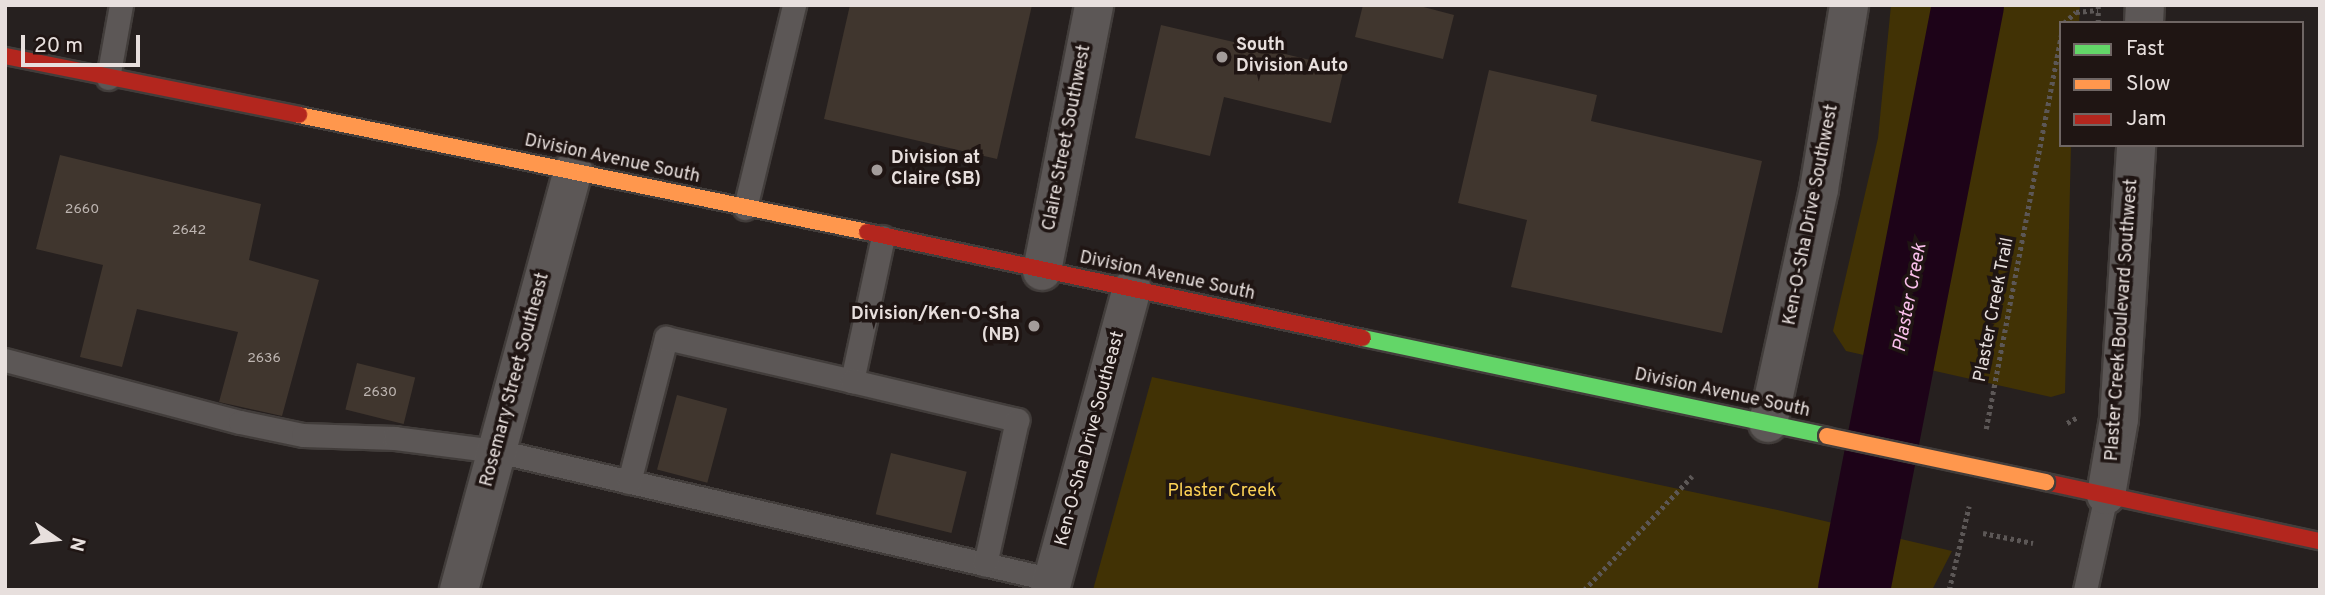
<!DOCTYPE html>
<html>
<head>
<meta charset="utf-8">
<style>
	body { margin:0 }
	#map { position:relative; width:2325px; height:595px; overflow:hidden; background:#26201f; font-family:Overpass,sans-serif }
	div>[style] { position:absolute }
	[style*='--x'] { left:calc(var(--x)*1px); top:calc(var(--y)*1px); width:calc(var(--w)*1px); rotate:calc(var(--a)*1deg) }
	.green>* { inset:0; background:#413205 }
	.river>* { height:72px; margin:-36px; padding:0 36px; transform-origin:36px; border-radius:36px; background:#1d0318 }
	.building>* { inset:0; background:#40362e; transform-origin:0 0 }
	.path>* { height:4.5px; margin-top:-2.25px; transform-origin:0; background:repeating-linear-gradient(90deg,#5c5756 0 3.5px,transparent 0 7px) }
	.roads { filter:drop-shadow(2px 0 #423d3b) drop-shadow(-2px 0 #423d3b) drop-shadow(0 2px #423d3b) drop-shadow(0 -2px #423d3b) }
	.lane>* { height:23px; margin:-11.5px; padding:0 11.5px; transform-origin:11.5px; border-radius:11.5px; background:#5c5756 }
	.street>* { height:38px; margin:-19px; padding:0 19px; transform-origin:19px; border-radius:19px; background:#5c5756 }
	.fast>* { height:16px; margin:-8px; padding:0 8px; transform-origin:8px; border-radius:8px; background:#63d668 }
	.slow>* { height:16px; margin:-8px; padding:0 8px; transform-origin:8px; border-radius:8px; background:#ff974d }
	.jam>* { height:16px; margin:-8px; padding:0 8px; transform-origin:8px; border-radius:8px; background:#b3261e }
	.bridges { filter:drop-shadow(2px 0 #423d3b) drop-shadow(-2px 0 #423d3b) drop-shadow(0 2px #423d3b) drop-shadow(0 -2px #423d3b) }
	.slow-bridge>* { height:16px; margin:-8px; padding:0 8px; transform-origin:8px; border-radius:8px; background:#ff974d }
	.dots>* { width:19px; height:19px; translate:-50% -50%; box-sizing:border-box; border:4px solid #1f1513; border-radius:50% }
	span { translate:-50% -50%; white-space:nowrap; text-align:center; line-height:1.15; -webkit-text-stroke:7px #1f1513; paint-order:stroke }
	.number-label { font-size:14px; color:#bdb5b1 }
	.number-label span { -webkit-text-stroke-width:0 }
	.poi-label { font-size:18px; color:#e7dfdd; font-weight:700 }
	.left { translate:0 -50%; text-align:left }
	.right { translate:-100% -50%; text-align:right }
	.street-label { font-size:18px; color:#e7dfdd }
	.park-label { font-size:18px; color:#fcd255 }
	.water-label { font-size:19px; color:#fbc0ec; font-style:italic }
	.frame { position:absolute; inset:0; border:7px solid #e7dfdd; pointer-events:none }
	.legend { position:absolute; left:2059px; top:21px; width:245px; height:126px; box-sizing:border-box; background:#1f1513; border:2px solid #6f6664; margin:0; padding:9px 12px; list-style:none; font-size:21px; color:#e7dfdd }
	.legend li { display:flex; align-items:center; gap:14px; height:35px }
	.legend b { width:35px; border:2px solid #6f6664 }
	.north { position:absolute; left:21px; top:504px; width:70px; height:70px; -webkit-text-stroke:5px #1f1513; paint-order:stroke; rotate:104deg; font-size:19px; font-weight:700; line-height:28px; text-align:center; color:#e7dfdd }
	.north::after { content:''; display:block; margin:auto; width:24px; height:32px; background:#e7dfdd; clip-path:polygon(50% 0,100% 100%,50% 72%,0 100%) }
	.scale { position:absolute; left:21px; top:35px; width:119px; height:32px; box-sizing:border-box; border:4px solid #e7dfdd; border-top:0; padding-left:9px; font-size:21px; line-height:24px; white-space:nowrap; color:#e7dfdd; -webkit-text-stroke:5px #1f1513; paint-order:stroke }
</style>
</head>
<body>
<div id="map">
	<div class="green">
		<i style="clip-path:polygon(1891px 5px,2080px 5px,2079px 23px,2061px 23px,2061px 145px,2071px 145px,2065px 393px,2051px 397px,1846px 351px,1833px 331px,1878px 138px)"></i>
		<i style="clip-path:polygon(1152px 377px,1782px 511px,1952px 551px,1932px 590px,1093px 590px)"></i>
	</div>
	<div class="river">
		<i style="--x:1854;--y:590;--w:596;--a:-78.97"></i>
	</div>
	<div class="building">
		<i style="clip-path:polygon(850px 5px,1032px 5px,997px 159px,824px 119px)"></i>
		<i style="clip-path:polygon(1363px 5px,1416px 5px,1454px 15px,1443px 59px,1355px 37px)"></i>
		<i style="clip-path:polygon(1161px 25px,1344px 68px,1331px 123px,1224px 97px,1210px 156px,1135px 138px)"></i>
		<i style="clip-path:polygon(1489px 70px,1597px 95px,1591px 121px,1762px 161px,1722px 333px,1511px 287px,1527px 220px,1458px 203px)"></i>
		<i style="clip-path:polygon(60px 155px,261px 204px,249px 260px,319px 280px,282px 416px,219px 402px,238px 332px,137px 309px,122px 367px,80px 357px,103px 265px,36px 249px)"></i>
		<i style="left:357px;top:363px;width:60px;height:48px;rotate:14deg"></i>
		<i style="left:677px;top:395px;width:52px;height:77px;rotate:15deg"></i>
		<i style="left:891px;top:453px;width:78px;height:63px;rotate:14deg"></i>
	</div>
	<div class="path">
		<i style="--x:2064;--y:23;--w:16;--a:-43"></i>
		<i style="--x:2076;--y:12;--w:22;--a:-5"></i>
		<i style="--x:2098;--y:23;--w:18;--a:-90"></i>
		<i style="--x:2067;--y:423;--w:13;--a:-29"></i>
		<i style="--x:1986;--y:429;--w:402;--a:-79.2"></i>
		<i style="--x:1983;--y:533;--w:51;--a:11.3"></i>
		<i style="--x:1584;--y:590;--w:157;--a:-46.5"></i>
		<i style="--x:1949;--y:590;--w:86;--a:-76.6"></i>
	</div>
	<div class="roads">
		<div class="lane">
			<i style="--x:108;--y:78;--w:74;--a:-79.9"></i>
			<i style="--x:745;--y:208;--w:209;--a:-76.4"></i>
			<i style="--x:5;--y:360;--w:243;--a:14.8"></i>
			<i style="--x:240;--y:422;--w:64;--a:11.7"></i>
			<i style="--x:303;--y:435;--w:92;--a:1.9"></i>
			<i style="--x:395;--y:438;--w:103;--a:7.3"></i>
			<i style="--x:497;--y:451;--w:571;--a:13.06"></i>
			<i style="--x:852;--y:381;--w:147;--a:-77.9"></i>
			<i style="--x:629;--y:482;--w:149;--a:-75.6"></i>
			<i style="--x:666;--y:338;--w:191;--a:13"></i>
			<i style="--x:852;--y:381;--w:170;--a:13.3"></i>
			<i style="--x:1017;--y:420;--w:148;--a:102.5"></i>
			<i style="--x:2085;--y:590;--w:97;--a:-77.5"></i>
		</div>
		<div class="street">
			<i style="--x:2144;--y:23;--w:18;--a:-87"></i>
			<i style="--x:1042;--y:271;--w:271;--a:-78.9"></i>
			<i style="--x:1768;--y:423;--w:239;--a:-77.7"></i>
			<i style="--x:1819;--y:189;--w:186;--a:-80.7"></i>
			<i style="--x:2106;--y:495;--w:77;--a:-80.3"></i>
			<i style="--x:2119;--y:419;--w:275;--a:-86.4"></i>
			<i style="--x:459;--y:590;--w:435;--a:-74.8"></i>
			<i style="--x:1050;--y:590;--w:312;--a:-74.8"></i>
		</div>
		<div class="fast">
			<i style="--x:1363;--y:338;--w:474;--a:11.9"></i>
		</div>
		<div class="slow">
			<i style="--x:299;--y:115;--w:580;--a:11.64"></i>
		</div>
		<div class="jam">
			<i style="--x:5;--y:56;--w:300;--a:11.3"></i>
			<i style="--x:867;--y:232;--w:507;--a:12.06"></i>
			<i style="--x:2046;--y:482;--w:280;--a:12.2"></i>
		</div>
	</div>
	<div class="bridges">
		<div class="slow-bridge">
			<i style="--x:1827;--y:436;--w:224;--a:11.9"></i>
		</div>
	</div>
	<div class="dots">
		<i style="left:1222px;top:57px;background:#a39c9a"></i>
		<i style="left:877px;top:170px;background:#a39c9a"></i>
		<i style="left:1034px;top:326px;background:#a39c9a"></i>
	</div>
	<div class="number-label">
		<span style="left:82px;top:210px">2660</span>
		<span style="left:189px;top:231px">2642</span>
		<span style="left:264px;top:359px">2636</span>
		<span style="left:380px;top:393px">2630</span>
	</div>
	<div class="poi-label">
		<span class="left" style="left:1236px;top:57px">South<br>Division Auto</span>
		<span class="left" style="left:891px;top:170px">Division at<br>Claire (SB)</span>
		<span class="right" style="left:1020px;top:326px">Division/Ken-O-Sha<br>(NB)</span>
	</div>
	<div class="street-label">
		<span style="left:1068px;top:138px;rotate:-79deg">Claire Street Southwest</span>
		<span style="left:612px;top:160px;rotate:12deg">Division Avenue South</span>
		<span style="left:1812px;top:215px;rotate:-79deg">Ken-O-Sha Drive Southwest</span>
		<span style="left:1167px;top:277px;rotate:12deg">Division Avenue South</span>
		<span style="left:1995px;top:310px;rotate:-79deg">Plaster Creek Trail</span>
		<span style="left:2123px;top:320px;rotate:-86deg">Plaster Creek Boulevard Southwest</span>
		<span style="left:516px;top:380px;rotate:-75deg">Rosemary Street Southeast</span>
		<span style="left:1722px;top:394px;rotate:12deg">Division Avenue South</span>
		<span style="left:1091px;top:439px;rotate:-75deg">Ken-O-Sha Drive Southeast</span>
	</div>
	<div class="park-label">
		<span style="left:1222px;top:492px">Plaster Creek</span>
	</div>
	<div class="water-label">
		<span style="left:1911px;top:298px;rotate:-79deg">Plaster Creek</span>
	</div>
	<div class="frame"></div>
	<ul class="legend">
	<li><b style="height:9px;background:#63d668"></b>Fast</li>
	<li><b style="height:9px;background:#ff974d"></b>Slow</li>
	<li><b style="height:9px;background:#b3261e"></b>Jam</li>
	</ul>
	<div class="north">N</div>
	<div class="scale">20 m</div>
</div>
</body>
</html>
